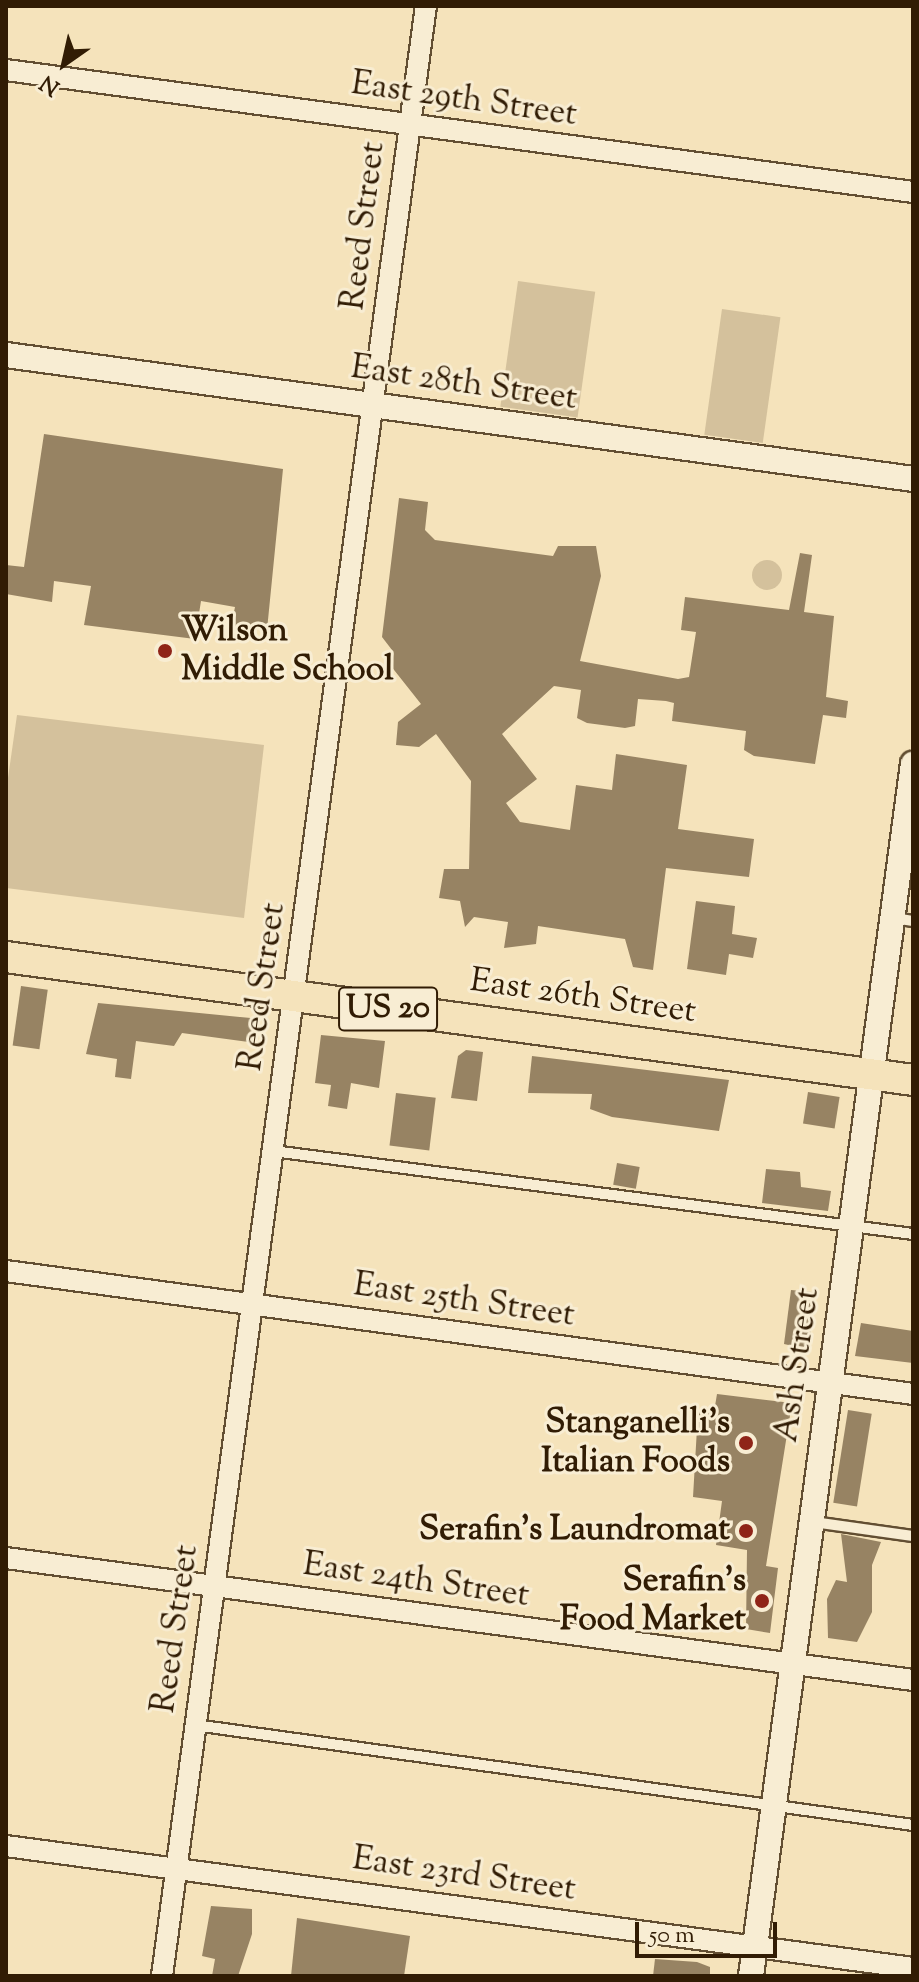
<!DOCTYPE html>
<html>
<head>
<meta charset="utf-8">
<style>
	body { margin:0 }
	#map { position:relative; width:919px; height:1982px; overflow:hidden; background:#f5e3bb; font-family:"Sorts Mill Goudy",serif }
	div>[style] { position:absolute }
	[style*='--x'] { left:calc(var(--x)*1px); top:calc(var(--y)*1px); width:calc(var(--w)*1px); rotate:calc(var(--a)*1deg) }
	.green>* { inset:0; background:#d4c19c; transform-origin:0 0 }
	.round { border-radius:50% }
	.building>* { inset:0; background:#978363; transform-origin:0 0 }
	.roads { filter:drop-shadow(2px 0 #624e32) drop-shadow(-2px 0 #624e32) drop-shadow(0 2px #624e32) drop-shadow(0 -2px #624e32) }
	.service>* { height:10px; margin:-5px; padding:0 5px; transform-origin:5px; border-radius:5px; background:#f8edd3 }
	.minor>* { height:20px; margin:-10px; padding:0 10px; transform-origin:10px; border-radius:10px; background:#f8edd3 }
	.tertiary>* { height:24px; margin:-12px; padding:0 12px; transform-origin:12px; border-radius:12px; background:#f8edd3 }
	.primary>* { height:30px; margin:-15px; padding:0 15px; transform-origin:15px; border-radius:15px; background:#f5e3bb }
	.dots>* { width:22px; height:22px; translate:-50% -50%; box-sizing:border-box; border:4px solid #f8edd3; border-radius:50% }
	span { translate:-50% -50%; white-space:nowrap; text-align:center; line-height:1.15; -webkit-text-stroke:6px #f8edd3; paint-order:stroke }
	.shield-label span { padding:2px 6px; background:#f8edd3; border:2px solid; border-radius:6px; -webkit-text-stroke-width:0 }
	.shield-label { font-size:32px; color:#311c04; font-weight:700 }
	.street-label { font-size:34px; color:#311c04 }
	.poi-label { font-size:34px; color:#311c04; font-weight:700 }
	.left { translate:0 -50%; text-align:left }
	.right { translate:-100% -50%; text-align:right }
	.frame { position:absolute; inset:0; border:8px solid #311c04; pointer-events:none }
	.north { position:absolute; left:24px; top:24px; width:80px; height:80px; -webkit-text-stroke:6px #f8edd3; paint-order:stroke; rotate:214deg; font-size:22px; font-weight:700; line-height:32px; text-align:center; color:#311c04 }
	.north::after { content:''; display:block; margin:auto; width:28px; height:36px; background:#311c04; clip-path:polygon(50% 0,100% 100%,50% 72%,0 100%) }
	.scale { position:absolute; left:635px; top:1922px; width:142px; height:36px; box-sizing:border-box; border:4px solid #311c04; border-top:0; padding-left:10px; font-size:24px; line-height:28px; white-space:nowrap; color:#311c04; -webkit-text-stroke:6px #f8edd3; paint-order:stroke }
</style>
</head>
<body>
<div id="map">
	<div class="green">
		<i style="left:518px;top:281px;width:78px;height:127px;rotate:8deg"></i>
		<i style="left:722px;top:309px;width:59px;height:127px;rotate:8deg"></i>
		<i class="round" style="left:752px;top:560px;width:30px;height:30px"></i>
		<i style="clip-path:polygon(17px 715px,264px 745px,244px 918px,6px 888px,6px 792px)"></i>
	</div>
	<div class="building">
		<i style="clip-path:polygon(44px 434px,283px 469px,267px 630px,231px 626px,235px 607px,201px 601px,195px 639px,84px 625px,91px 586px,54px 581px,52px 602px,6px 594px,6px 565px,24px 567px)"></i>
		<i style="clip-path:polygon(399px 498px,428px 502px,425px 530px,435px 540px,553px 556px,558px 546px,596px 546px,601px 576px,580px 661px,678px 679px,689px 677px,696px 632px,681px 630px,685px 597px,789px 610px,800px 553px,812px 555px,804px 612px,834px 616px,826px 697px,848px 701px,846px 718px,823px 715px,815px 764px,754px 756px,744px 750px,746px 731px,672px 721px,674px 703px,666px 701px,638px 699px,635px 726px,625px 728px,587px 723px,577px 718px,581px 690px,554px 686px,502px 734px,537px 779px,506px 803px,520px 822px,570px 830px,576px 785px,612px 790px,616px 754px,687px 765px,678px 829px,754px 839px,749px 877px,666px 868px,653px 970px,633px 967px,625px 939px,538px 926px,536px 944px,504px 948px,508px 922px,474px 917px,465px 927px,460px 901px,439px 898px,444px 869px,469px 869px,471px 781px,436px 734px,419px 747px,396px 745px,398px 722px,421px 704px,383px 656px,392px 650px,382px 637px)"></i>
		<i style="clip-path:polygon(696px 901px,735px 906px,732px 934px,757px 938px,753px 958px,729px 954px,726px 975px,687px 969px)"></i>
		<i style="left:21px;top:986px;width:27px;height:60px;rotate:8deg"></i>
		<i style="clip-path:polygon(98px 1003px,260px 1019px,256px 1043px,182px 1033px,174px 1046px,136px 1041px,131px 1079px,115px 1077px,117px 1059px,86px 1054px)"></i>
		<i style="clip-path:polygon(321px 1035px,385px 1041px,379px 1088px,351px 1083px,347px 1109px,328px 1106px,331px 1085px,315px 1083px)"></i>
		<i style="clip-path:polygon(466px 1050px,483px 1052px,477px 1101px,451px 1098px,458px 1056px)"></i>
		<i style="clip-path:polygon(532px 1056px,729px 1080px,719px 1131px,612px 1117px,590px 1109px,592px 1094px,528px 1093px)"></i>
		<i style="left:808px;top:1092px;width:32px;height:32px;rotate:9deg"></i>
		<i style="left:396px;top:1093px;width:40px;height:53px;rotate:7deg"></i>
		<i style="left:617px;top:1163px;width:23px;height:22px;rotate:10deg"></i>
		<i style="clip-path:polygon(766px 1169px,800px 1172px,801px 1187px,831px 1191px,828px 1211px,762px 1203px)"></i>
		<i style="clip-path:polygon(791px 1290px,813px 1292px,810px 1343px,802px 1348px,784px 1344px)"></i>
		<i style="clip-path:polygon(861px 1323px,913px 1331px,913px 1363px,855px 1356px)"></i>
		<i style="clip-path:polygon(717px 1394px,792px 1403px,766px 1566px,778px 1568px,770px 1633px,746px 1629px,747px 1550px,716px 1545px,722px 1501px,693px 1497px,698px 1411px,714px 1412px)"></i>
		<i style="left:848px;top:1410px;width:24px;height:94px;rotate:9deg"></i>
		<i style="clip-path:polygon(841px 1534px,881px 1542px,872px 1565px,872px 1612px,857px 1642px,828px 1638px,827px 1599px,836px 1580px,847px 1582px)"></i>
		<i style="clip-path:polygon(211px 1906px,252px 1909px,252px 1934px,238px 1976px,212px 1976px,215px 1959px,202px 1956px)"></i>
		<i style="clip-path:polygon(297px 1918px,410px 1936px,404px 1976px,291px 1976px)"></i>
		<i style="clip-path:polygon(655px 1959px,697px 1962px,710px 1967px,710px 1976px,653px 1976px)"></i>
	</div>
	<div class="roads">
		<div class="service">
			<i style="--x:894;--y:918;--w:19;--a:9"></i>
			<i style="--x:273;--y:1151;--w:645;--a:7.39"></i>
			<i style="--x:813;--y:1522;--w:101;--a:8"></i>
			<i style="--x:195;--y:1725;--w:725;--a:7.93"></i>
		</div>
		<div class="minor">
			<i style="--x:6;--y:70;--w:915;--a:7.66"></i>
			<i style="--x:6;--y:1271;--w:915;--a:7.72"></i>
			<i style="--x:6;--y:1558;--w:915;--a:7.66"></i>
			<i style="--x:6;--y:1846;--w:915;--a:7.66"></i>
			<i style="--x:162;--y:1976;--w:1988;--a:-82.37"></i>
		</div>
		<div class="tertiary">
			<i style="--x:6;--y:355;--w:915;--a:7.78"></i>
			<i style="--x:751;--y:1976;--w:1223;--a:-82.39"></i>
		</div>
		<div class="primary">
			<i style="--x:6;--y:957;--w:915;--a:7.72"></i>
		</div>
	</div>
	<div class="dots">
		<i style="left:165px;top:651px;background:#8f2418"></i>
		<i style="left:746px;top:1443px;background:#8f2418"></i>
		<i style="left:746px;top:1531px;background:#8f2418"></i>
		<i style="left:762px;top:1601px;background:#8f2418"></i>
	</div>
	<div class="shield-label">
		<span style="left:388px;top:1009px">US 20</span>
	</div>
	<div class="street-label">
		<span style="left:464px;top:100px;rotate:8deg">East 29th Street</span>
		<span style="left:364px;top:226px;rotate:-83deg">Reed Street</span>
		<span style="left:464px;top:384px;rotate:8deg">East 28th Street</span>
		<span style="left:263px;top:987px;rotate:-82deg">Reed Street</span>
		<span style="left:583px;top:997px;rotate:8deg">East 26th Street</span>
		<span style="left:464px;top:1301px;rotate:8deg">East 25th Street</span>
		<span style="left:798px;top:1365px;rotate:-82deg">Ash Street</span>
		<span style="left:416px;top:1581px;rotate:8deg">East 24th Street</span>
		<span style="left:176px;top:1629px;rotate:-82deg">Reed Street</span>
		<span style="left:464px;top:1875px;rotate:8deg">East 23rd Street</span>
	</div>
	<div class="poi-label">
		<span class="left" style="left:181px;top:651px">Wilson<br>Middle School</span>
		<span class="right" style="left:730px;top:1443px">Stanganelli's<br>Italian Foods</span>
		<span class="right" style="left:730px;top:1531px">Serafin's Laundromat</span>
		<span class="right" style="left:746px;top:1601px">Serafin's<br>Food Market</span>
	</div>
	<div class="frame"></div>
	<div class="north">N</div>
	<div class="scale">50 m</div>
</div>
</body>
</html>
